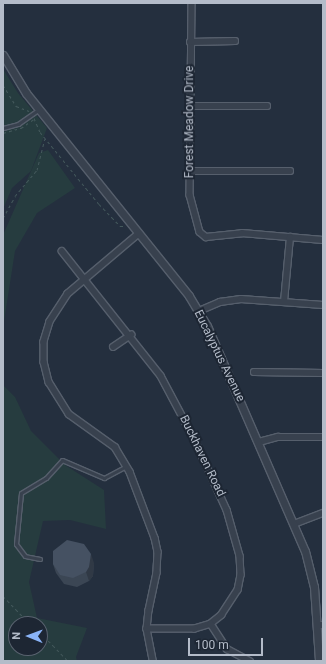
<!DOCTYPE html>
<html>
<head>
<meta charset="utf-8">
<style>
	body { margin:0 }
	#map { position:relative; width:326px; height:664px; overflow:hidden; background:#242f3e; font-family:Roboto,sans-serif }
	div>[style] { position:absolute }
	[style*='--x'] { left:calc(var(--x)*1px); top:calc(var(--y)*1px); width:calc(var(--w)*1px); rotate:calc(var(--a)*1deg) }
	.green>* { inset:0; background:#263c3f }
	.path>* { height:1px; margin-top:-0.5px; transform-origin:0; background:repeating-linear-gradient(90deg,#44595c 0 3px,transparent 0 6px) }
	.roads { filter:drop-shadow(1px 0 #565f6c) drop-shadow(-1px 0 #565f6c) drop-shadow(0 1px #565f6c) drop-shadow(0 -1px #565f6c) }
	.service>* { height:3px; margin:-1.5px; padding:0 1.5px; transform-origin:1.5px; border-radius:1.5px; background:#38414e }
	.minor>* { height:5.5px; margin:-2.75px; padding:0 2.75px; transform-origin:2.75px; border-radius:2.75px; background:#38414e }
	.tertiary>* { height:7px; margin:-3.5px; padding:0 3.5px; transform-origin:3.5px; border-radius:3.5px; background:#38414e }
	.wall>* { inset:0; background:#3b4654 }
	.shaded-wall>* { inset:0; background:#303945 }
	.building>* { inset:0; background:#455162 }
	span { translate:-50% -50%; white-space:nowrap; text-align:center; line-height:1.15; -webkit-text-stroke:4px #1d2633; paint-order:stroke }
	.street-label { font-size:12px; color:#b4bcc9 }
	.frame { position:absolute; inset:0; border:4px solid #b4bcc9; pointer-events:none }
	.north { position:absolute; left:8px; top:616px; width:40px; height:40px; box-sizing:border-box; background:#1d2633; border:1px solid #59626f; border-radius:50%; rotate:271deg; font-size:11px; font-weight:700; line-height:16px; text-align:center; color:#b4bcc9 }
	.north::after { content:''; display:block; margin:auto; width:14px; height:18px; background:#8ab4f8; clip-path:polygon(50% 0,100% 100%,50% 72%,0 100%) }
	.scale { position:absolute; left:188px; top:638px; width:75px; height:18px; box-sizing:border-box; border:2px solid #b4bcc9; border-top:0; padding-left:5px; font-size:12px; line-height:14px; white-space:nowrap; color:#b4bcc9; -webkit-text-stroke:3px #1d2633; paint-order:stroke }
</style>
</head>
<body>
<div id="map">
	<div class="green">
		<i style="clip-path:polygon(3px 69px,18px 93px,47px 128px,31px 171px,12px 188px,3px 209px)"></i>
		<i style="clip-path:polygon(48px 150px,75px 188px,37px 213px,15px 251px,3px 328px,3px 235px,39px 153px)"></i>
		<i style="clip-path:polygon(evenodd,3px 385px,15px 397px,31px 431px,65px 465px,104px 490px,106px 529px,70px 520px,43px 521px,29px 582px,37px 618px,87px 628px,76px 657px,77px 661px,3px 661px,3px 385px,16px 624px,40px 624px,40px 648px,16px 648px,16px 624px)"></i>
	</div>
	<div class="path">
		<i style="--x:3;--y:85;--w:25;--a:58"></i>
		<i style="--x:16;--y:106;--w:14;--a:21"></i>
		<i style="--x:34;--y:118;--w:15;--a:67"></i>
		<i style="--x:40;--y:132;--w:93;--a:50.7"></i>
		<i style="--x:99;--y:204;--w:30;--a:46"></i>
		<i style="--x:120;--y:226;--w:6;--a:0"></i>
		<i style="--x:3;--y:133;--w:19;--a:-16"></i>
		<i style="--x:21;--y:128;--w:16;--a:-35"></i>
		<i style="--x:3;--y:218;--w:25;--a:-61"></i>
		<i style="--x:15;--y:196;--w:34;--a:-50"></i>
		<i style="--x:37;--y:170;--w:32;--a:-76"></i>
		<i style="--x:3;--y:596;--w:39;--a:46"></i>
		<i style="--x:40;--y:632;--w:40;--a:46"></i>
	</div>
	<div class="roads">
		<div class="service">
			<i style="--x:3;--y:128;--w:16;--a:-15"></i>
			<i style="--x:18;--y:124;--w:24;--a:-35"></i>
			<i style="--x:40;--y:559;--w:15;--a:-169"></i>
			<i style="--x:25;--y:556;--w:15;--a:-127"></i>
			<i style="--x:16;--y:544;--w:51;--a:-84.4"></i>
			<i style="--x:21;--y:493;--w:29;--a:-31"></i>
			<i style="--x:46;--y:478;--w:24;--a:-48"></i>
			<i style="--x:62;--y:460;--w:46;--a:23.2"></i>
			<i style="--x:104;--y:478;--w:26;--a:-28"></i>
		</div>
		<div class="minor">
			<i style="--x:192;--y:3;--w:192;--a:90.6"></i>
			<i style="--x:190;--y:195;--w:38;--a:75"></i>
			<i style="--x:200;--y:232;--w:8;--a:40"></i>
			<i style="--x:206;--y:237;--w:36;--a:-6"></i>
			<i style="--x:242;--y:233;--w:81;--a:4.9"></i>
			<i style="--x:190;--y:42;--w:45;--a:-1.3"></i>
			<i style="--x:190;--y:106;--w:77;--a:0"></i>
			<i style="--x:190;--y:171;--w:100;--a:0"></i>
			<i style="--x:139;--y:234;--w:93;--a:139.8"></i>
			<i style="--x:68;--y:294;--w:33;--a:123"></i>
			<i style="--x:50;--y:322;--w:21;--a:107"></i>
			<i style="--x:44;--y:342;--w:20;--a:90"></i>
			<i style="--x:44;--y:362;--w:21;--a:76"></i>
			<i style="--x:49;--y:382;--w:38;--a:58"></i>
			<i style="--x:69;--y:414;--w:57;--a:35.7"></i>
			<i style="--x:115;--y:447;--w:29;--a:59"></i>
			<i style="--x:130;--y:472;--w:71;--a:69.3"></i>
			<i style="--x:155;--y:538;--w:14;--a:78"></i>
			<i style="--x:158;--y:552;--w:21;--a:93"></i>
			<i style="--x:157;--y:573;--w:38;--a:102"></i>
			<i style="--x:149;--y:610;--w:19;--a:96"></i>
			<i style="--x:147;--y:629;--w:33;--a:79"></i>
			<i style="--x:62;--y:251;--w:159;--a:51.6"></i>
			<i style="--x:161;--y:376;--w:70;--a:62"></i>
			<i style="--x:194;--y:438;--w:79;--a:65.4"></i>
			<i style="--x:227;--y:510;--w:48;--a:74.2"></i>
			<i style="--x:240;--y:556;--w:19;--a:87"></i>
			<i style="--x:241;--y:575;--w:15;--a:101"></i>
			<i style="--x:238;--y:590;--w:30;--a:123"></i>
			<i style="--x:222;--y:615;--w:14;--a:141"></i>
			<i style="--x:211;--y:624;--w:17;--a:163"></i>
			<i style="--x:195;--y:629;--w:48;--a:180"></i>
			<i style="--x:284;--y:302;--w:65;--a:-84.7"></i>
			<i style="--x:199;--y:311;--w:23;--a:-23"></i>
			<i style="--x:220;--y:302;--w:21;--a:-8"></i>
			<i style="--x:241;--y:299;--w:82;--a:4.2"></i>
			<i style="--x:113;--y:347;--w:22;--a:-34"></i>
			<i style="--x:254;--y:372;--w:69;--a:0.8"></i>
			<i style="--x:259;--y:442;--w:20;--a:-15"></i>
			<i style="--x:278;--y:437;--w:45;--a:0"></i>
			<i style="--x:294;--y:524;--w:31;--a:-21"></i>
			<i style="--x:211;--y:624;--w:30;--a:57"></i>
			<i style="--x:227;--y:649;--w:26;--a:28"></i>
			<i style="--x:317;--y:625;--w:6;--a:0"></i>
		</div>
		<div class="tertiary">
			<i style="--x:3;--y:55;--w:44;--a:58.8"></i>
			<i style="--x:26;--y:93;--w:260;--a:51.2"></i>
			<i style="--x:189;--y:296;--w:35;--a:59"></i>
			<i style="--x:207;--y:326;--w:245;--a:66.5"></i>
			<i style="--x:305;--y:551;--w:37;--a:76"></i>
			<i style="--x:314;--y:587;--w:74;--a:86.1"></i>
		</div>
	</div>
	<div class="wall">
		<i style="clip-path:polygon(94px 563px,93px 576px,89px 581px,77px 587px,64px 584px,56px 573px,53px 564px)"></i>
	</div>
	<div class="shaded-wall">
		<i style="clip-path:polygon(91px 554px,94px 563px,93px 576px,89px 581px,86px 572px)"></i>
	</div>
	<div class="building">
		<i style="clip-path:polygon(67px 540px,84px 544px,91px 554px,89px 567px,86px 572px,73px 578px,60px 575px,53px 564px,53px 551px)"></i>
	</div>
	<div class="street-label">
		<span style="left:190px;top:122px;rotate:-90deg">Forest Meadow Drive</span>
		<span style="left:219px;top:356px;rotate:64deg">Eucalyptus Avenue</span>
		<span style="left:202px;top:456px;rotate:64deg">Buckhaven Road</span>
	</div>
	<div class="frame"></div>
	<div class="north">N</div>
	<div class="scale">100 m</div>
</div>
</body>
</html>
